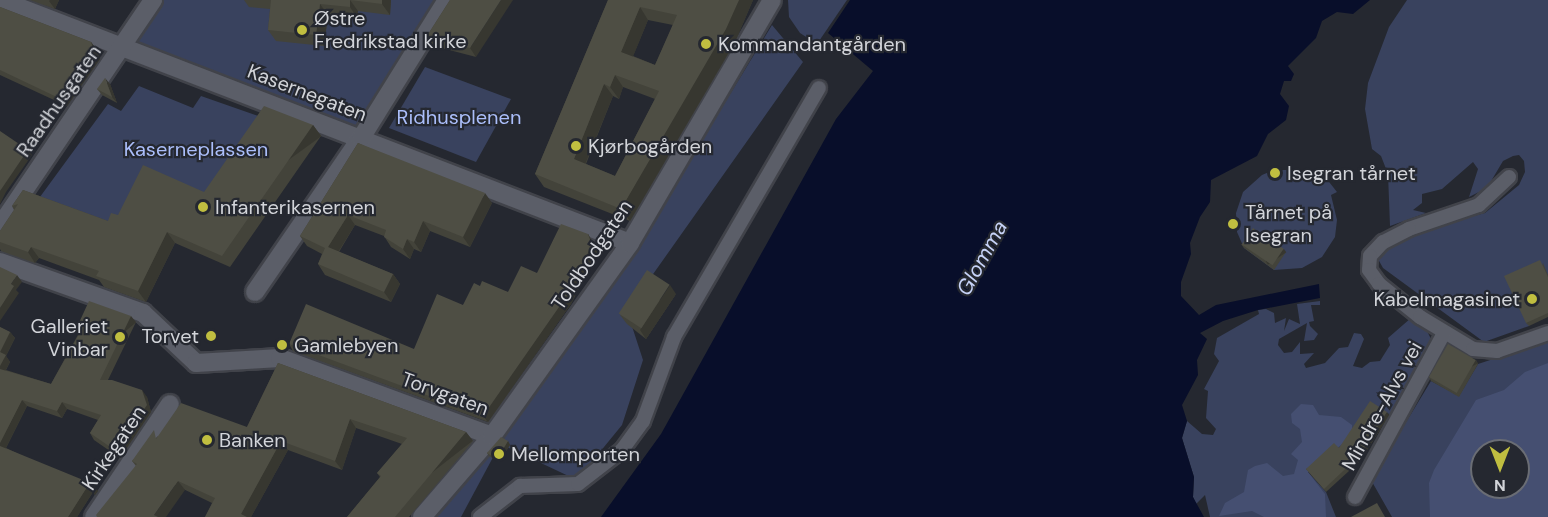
<!DOCTYPE html>
<html>
<head>
<meta charset="utf-8">
<style>
	body { margin:0 }
	#map { position:relative; width:1548px; height:517px; overflow:hidden; background:#252830; font-family:"DM Sans",sans-serif }
	div>[style] { position:absolute }
	[style*='--x'] { left:calc(var(--x)*1px); top:calc(var(--y)*1px); width:calc(var(--w)*1px); rotate:calc(var(--a)*1deg) }
	.green>* { inset:0; background:#39425e }
	.forest>* { inset:0; background:#454f71 }
	.water>* { inset:0; background:#080e2a }
	.roads { filter:drop-shadow(2px 0 #41434a) drop-shadow(-2px 0 #41434a) drop-shadow(0 2px #41434a) drop-shadow(0 -2px #41434a) }
	.lane>* { height:14px; margin:-7px; padding:0 7px; transform-origin:7px; border-radius:7px; background:#5b5e68 }
	.street>* { height:18px; margin:-9px; padding:0 9px; transform-origin:9px; border-radius:9px; background:#5b5e68 }
	.wall>* { inset:0; background:#43433a }
	.shaded-wall>* { inset:0; background:#373730; transform-origin:0 0 }
	.building>* { inset:0; background:#4e4e44; transform-origin:0 0 }
	.dots>* { width:16px; height:16px; translate:-50% -50%; box-sizing:border-box; border:3px solid #252830; border-radius:50% }
	span { translate:-50% -50%; white-space:nowrap; text-align:center; line-height:1.15; -webkit-text-stroke:4.5px #252830; paint-order:stroke }
	.poi-label { font-size:20px; color:#d2d4d9 }
	.left { translate:0 -50%; text-align:left }
	.right { translate:-100% -50%; text-align:right }
	.street-label { font-size:20px; color:#d2d4d9 }
	.park-label { font-size:20px; color:#abbefa }
	.water-label { font-size:21px; color:#c7d3f8; font-style:italic }
	.north { position:absolute; left:1470px; top:439px; width:60px; height:60px; box-sizing:border-box; background:#252830; border:2px solid #6a6d74; border-radius:50%; rotate:180deg; font-size:16px; font-weight:700; line-height:24px; text-align:center; color:#d2d4d9 }
	.north::after { content:''; display:block; margin:auto; width:21px; height:27px; background:#c0be40; clip-path:polygon(50% 0,100% 100%,50% 72%,0 100%) }
</style>
</head>
<body>
<div id="map">
	<div class="green">
		<i style="clip-path:polygon(160px 0,441px 0,358px 131px,133px 43px)"></i>
		<i style="clip-path:polygon(788px 0,847px 0,817px 44px,800px 33px,789px 17px)"></i>
		<i style="clip-path:polygon(1407px 0,1548px 0,1548px 275px,1529px 326px,1484px 342px,1383px 268px,1378px 259px,1394px 244px,1418px 231px,1485px 213px,1519px 185px,1525px 172px,1524px 161px,1519px 155px,1513px 156px,1503px 161px,1487px 188px,1469px 197px,1478px 169px,1473px 162px,1442px 189px,1422px 194px,1422px 203px,1413px 210px,1426px 213px,1390px 226px,1388px 174px,1381px 156px,1372px 149px,1365px 109px,1368px 83px,1389px 27px)"></i>
		<i style="clip-path:polygon(772px 25px,803px 62px,627px 311px,643px 360px,622px 425px,577px 480px,494px 441px,636px 249px)"></i>
		<i style="clip-path:polygon(425px 67px,511px 99px,476px 162px,389px 128px)"></i>
		<i style="clip-path:polygon(139px 86px,193px 108px,201px 96px,267px 119px,210px 198px,120px 228px,37px 201px,108px 104px,121px 111px)"></i>
		<i style="clip-path:polygon(1274px 170px,1295px 170px,1321px 182px,1326px 178px,1337px 192px,1331px 195px,1337px 220px,1335px 237px,1322px 257px,1302px 268px,1274px 270px,1244px 248px,1237px 232px,1236px 213px,1243px 192px,1262px 175px)"></i>
		<i style="clip-path:polygon(1320px 301px,1320px 305px,1311px 305px,1314px 321px,1309px 322px,1310px 326px,1318px 334px,1314px 340px,1304px 341px,1307px 323px,1279px 339px,1278px 345px,1284px 353px,1292px 352px,1300px 342px,1300px 354px,1314px 353px,1304px 364px,1306px 368px,1325px 363px,1339px 348px,1348px 347px,1354px 333px,1361px 334px,1364px 339px,1353px 366px,1362px 368px,1370px 362px,1380px 361px,1390px 345px,1388px 338px,1411px 318px,1427px 331px,1432px 341px,1394px 417px,1372px 404px,1352px 436px,1369px 447px,1355px 466px,1308px 472px,1326px 492px,1336px 517px,1210px 517px,1205px 495px,1196px 504px,1193px 497px,1194px 477px,1182px 438px,1187px 421px,1202px 434px,1213px 435px,1216px 429px,1206px 418px,1208px 391px,1204px 389px,1219px 361px,1214px 354px,1217px 338px,1259px 314px,1258px 310px,1266px 309px,1274px 313px,1275px 323px,1286px 318px,1284px 331px,1289px 319px,1300px 324px,1297px 304px)"></i>
		<i style="clip-path:polygon(evenodd,1548px 341px,1548px 517px,1392px 517px,1371px 480px,1431px 381px,1459px 396px,1478px 364px,1548px 341px,1482px 451px,1518px 451px,1518px 487px,1482px 487px,1482px 451px)"></i>
		<i style="clip-path:polygon(491px 445px,498px 448px,461px 517px,433px 517px)"></i>
	</div>
	<div class="forest">
		<i style="clip-path:polygon(evenodd,1548px 363px,1548px 517px,1430px 517px,1429px 483px,1434px 470px,1476px 400px,1504px 390px,1525px 372px,1548px 363px,1482px 451px,1518px 451px,1518px 487px,1482px 487px,1482px 451px)"></i>
		<i style="clip-path:polygon(1301px 404px,1313px 405px,1319px 415px,1341px 417px,1352px 425px,1352px 436px,1308px 472px,1325px 494px,1326px 517px,1264px 517px,1252px 511px,1219px 516px,1225px 503px,1244px 492px,1248px 470px,1255px 466px,1267px 463px,1283px 476px,1294px 474px,1298px 460px,1291px 454px,1302px 442px,1300px 429px,1292px 423px,1291px 414px)"></i>
	</div>
	<div class="water">
		<i style="clip-path:polygon(850px 0,1370px 0,1353px 14px,1337px 12px,1322px 21px,1316px 38px,1288px 66px,1294px 74px,1291px 81px,1284px 81px,1280px 94px,1289px 106px,1286px 120px,1268px 134px,1257px 156px,1211px 180px,1210px 202px,1200px 217px,1190px 243px,1191px 254px,1181px 282px,1181px 296px,1199px 315px,1216px 305px,1319px 284px,1320px 298px,1258px 310px,1223px 321px,1200px 333px,1207px 339px,1197px 360px,1198px 375px,1182px 405px,1187px 421px,1182px 438px,1194px 477px,1193px 497px,1204px 517px,601px 517px,661px 434px,836px 119px,873px 71px,828px 33px)"></i>
	</div>
	<div class="roads">
		<div class="lane">
			<i style="--x:1509;--y:177;--w:41;--a:137"></i>
			<i style="--x:1479;--y:205;--w:74;--a:161.1"></i>
			<i style="--x:1409;--y:229;--w:29;--a:153"></i>
			<i style="--x:1383;--y:242;--w:19;--a:133"></i>
			<i style="--x:1370;--y:256;--w:14;--a:94"></i>
			<i style="--x:1369;--y:270;--w:17;--a:54"></i>
			<i style="--x:1379;--y:284;--w:53;--a:38.8"></i>
			<i style="--x:1420;--y:317;--w:62;--a:31.1"></i>
			<i style="--x:1473;--y:349;--w:24;--a:5"></i>
			<i style="--x:1497;--y:351;--w:54;--a:-19.4"></i>
			<i style="--x:1355;--y:497;--w:187;--a:-61.5"></i>
			<i style="--x:480;--y:517;--w:51;--a:-37.8"></i>
			<i style="--x:520;--y:486;--w:58;--a:-2"></i>
			<i style="--x:578;--y:484;--w:56;--a:-37.7"></i>
			<i style="--x:622;--y:450;--w:36;--a:-54"></i>
			<i style="--x:643;--y:421;--w:90;--a:-69.7"></i>
			<i style="--x:674;--y:337;--w:288;--a:-59.8"></i>
		</div>
		<div class="street">
			<i style="--x:0;--y:0;--w:675;--a:21.09"></i>
			<i style="--x:0;--y:226;--w:273;--a:-55.9"></i>
			<i style="--x:0;--y:262;--w:152;--a:19.6"></i>
			<i style="--x:143;--y:313;--w:73;--a:43.3"></i>
			<i style="--x:196;--y:363;--w:84;--a:-3.4"></i>
			<i style="--x:280;--y:358;--w:226;--a:20.2"></i>
			<i style="--x:255;--y:292;--w:187;--a:-55.5"></i>
			<i style="--x:361;--y:138;--w:163;--a:-58.1"></i>
			<i style="--x:94;--y:517;--w:136;--a:-56.1"></i>
			<i style="--x:422;--y:517;--w:107;--a:-49.2"></i>
			<i style="--x:492;--y:436;--w:237;--a:-54.4"></i>
			<i style="--x:630;--y:243;--w:281;--a:-59.7"></i>
		</div>
	</div>
	<div class="wall">
		<i style="clip-path:polygon(30px 0,59px 0,55px 9px)"></i>
		<i style="clip-path:polygon(244px 0,391px 0,390px 15px,358px 11px,357px 18px,328px 15px,324px 46px,276px 41px,268px 30px,270px 9px,249px 7px)"></i>
		<i style="clip-path:polygon(450px 0,476px 57px,434px 46px,427px 36px)"></i>
		<i style="clip-path:polygon(evenodd,608px 0,753px 0,735px 42px,630px 221px,544px 187px,535px 174px,608px 0,648px 20px,673px 25px,655px 65px,633px 56px,648px 20px,608px 0,623px 87px,655px 99px,615px 176px,586px 164px,613px 96px,619px 99px,623px 87px)"></i>
		<i style="clip-path:polygon(0 7px,91px 42px,96px 49px,100px 59px,67px 106px,0 75px)"></i>
		<i style="clip-path:polygon(110px 84px,117px 103px,102px 95px,97px 89px)"></i>
		<i style="clip-path:polygon(313px 125px,321px 136px,230px 267px,175px 243px,146px 302px,104px 287px,99px 280px,39px 258px,35px 263px,1px 251px,0 249px,0 231px,14px 210px,12px 206px,23px 190px,108px 221px,118px 215px,204px 192px)"></i>
		<i style="clip-path:polygon(358px 143px,492px 203px,470px 247px,430px 231px,421px 252px,414px 249px,410px 259px,391px 247px,384px 236px,355px 225px,339px 252px,393px 274px,400px 284px,391px 302px,325px 275px,318px 264px,322px 254px,307px 246px,300px 236px)"></i>
		<i style="clip-path:polygon(588px 234px,592px 241px,597px 252px,571px 304px,488px 422px,293px 351px,289px 344px,414px 349px,463px 305px,480px 286px,508px 292px,537px 273px)"></i>
		<i style="clip-path:polygon(1241px 244px,1286px 252px,1274px 270px,1244px 248px)"></i>
		<i style="clip-path:polygon(1543px 263px,1548px 275px,1548px 317px,1529px 326px,1526px 323px)"></i>
		<i style="clip-path:polygon(676px 294px,646px 339px,627px 324px,620px 315px)"></i>
		<i style="clip-path:polygon(136px 322px,108px 380px,147px 397px,151px 412px,120px 458px,94px 440px,90px 433px,98px 420px,67px 409px,62px 418px,27px 406px,6px 448px,98px 491px,95px 495px,93px 492px,77px 517px,0 517px,0 327px,10px 332px,15px 338px,6px 356px,10px 362px,6px 370px,51px 384px,80px 331px,77px 327px)"></i>
		<i style="clip-path:polygon(1476px 360px,1478px 364px,1459px 397px,1431px 381px,1429px 377px)"></i>
		<i style="clip-path:polygon(278px 363px,466px 432px,473px 441px,409px 517px,347px 517px,380px 477px,377px 473px,402px 444px,356px 428px,342px 470px,288px 450px,251px 517px,205px 517px,212px 503px,136px 466px,132px 461px,158px 436px,247px 427px)"></i>
		<i style="clip-path:polygon(1389px 415px,1361px 460px,1326px 492px,1306px 469px)"></i>
		<i style="clip-path:polygon(508px 441px,510px 445px,499px 462px,489px 456px,487px 453px)"></i>
	</div>
	<div class="shaded-wall">
		<i style="clip-path:polygon(50px 0,59px 0,55px 9px,49px 1px)"></i>
		<i style="clip-path:polygon(350px 0,358px 11px,357px 18px,350px 7px)"></i>
		<i style="clip-path:polygon(382px 0,391px 0,390px 15px,382px 4px)"></i>
		<i style="clip-path:polygon(501px 0,513px 0,476px 57px,470px 48px)"></i>
		<i style="clip-path:polygon(739px 0,753px 0,735px 42px,630px 221px,621px 209px)"></i>
		<i style="clip-path:polygon(320px 4px,328px 15px,324px 46px,316px 35px)"></i>
		<i style="clip-path:polygon(640px 7px,648px 20px,630px 64px,621px 52px)"></i>
		<i style="clip-path:polygon(91px 42px,96px 49px,100px 59px,67px 106px,61px 99px)"></i>
		<i style="clip-path:polygon(615px 75px,623px 87px,619px 99px,610px 87px)"></i>
		<i style="clip-path:polygon(105px 78px,110px 84px,117px 103px,112px 97px)"></i>
		<i style="clip-path:polygon(604px 84px,613px 96px,582px 172px,574px 159px)"></i>
		<i style="left:313px;top:125px;width:14px;height:160px;rotate:54deg"></i>
		<i style="clip-path:polygon(28px 150px,32px 155px,6px 192px,0 204px,0 191px,2px 187px)"></i>
		<i style="clip-path:polygon(485px 193px,492px 203px,470px 247px,463px 237px)"></i>
		<i style="clip-path:polygon(348px 215px,355px 225px,335px 257px,328px 247px)"></i>
		<i style="clip-path:polygon(423px 221px,430px 231px,421px 252px,414px 242px)"></i>
		<i style="clip-path:polygon(167px 232px,175px 243px,146px 302px,138px 291px)"></i>
		<i style="clip-path:polygon(588px 234px,592px 241px,597px 252px,571px 304px,488px 422px,483px 416px)"></i>
		<i style="clip-path:polygon(407px 239px,414px 249px,410px 259px,403px 249px)"></i>
		<i style="clip-path:polygon(31px 247px,39px 258px,35px 263px,28px 252px)"></i>
		<i style="left:1284px;top:249px;width:4px;height:22px;rotate:56deg"></i>
		<i style="clip-path:polygon(393px 274px,400px 284px,391px 302px,384px 292px)"></i>
		<i style="clip-path:polygon(17px 275px,22px 282px,16px 290px,19px 293px,0 321px,0 308px,11px 284px)"></i>
		<i style="clip-path:polygon(670px 285px,676px 294px,646px 339px,640px 330px)"></i>
		<i style="left:131px;top:316px;width:8px;height:71px;rotate:50deg"></i>
		<i style="clip-path:polygon(10px 332px,15px 338px,6px 356px,10px 362px,3px 375px,0 370px,0 352px)"></i>
		<i style="left:1476px;top:360px;width:4px;height:38px;rotate:63deg"></i>
		<i style="clip-path:polygon(142px 390px,147px 397px,151px 412px,120px 458px,116px 451px)"></i>
		<i style="clip-path:polygon(22px 400px,27px 406px,4px 452px,0 447px,0 443px)"></i>
		<i style="clip-path:polygon(62px 402px,67px 409px,62px 418px,57px 411px)"></i>
		<i style="clip-path:polygon(1387px 412px,1389px 415px,1361px 460px,1359px 456px)"></i>
		<i style="clip-path:polygon(350px 419px,356px 428px,342px 470px,335px 461px)"></i>
		<i style="left:466px;top:432px;width:11px;height:111px;rotate:52deg"></i>
		<i style="clip-path:polygon(281px 441px,288px 450px,251px 517px,243px 517px,241px 514px)"></i>
		<i style="clip-path:polygon(508px 441px,510px 445px,499px 462px,497px 459px)"></i>
		<i style="clip-path:polygon(178px 481px,185px 490px,166px 517px,155px 517px,154px 515px)"></i>
		<i style="clip-path:polygon(89px 484px,93px 484px,98px 491px,95px 495px,93px 492px,77px 517px,68px 517px)"></i>
	</div>
	<div class="building">
		<i style="clip-path:polygon(271px 0,382px 0,382px 4px,350px 0,350px 7px,320px 4px,316px 35px,268px 30px)"></i>
		<i style="clip-path:polygon(450px 0,501px 0,470px 48px,427px 36px)"></i>
		<i style="clip-path:polygon(evenodd,608px 0,739px 0,726px 29px,621px 209px,535px 174px,608px 0,640px 7px,677px 15px,655px 65px,621px 52px,640px 7px,608px 0,615px 75px,659px 91px,615px 176px,574px 159px,604px 84px,610px 87px,615px 75px)"></i>
		<i style="clip-path:polygon(0 7px,91px 42px,94px 51px,61px 99px,0 70px)"></i>
		<i style="clip-path:polygon(105px 78px,112px 97px,97px 89px)"></i>
		<i style="clip-path:polygon(264px 106px,313px 125px,222px 256px,167px 232px,138px 291px,96px 276px,99px 271px,31px 247px,28px 252px,0 242px,0 231px,18px 204px,12px 206px,23px 190px,108px 221px,111px 213px,118px 215px,143px 165px,204px 192px)"></i>
		<i style="clip-path:polygon(0 131px,28px 150px,0 191px)"></i>
		<i style="clip-path:polygon(358px 143px,485px 193px,463px 237px,423px 221px,414px 242px,407px 239px,403px 249px,384px 237px,386px 230px,348px 215px,328px 247px,393px 274px,384px 292px,318px 264px,325px 248px,300px 236px)"></i>
		<i style="clip-path:polygon(561px 224px,588px 234px,592px 245px,566px 297px,483px 416px,289px 344px,306px 304px,414px 349px,437px 294px,463px 305px,474px 283px,480px 286px,482px 281px,508px 292px,521px 266px,537px 273px)"></i>
		<i style="left:1253px;top:228px;width:37px;height:20px;rotate:34deg"></i>
		<i style="clip-path:polygon(1540px 260px,1548px 277px,1548px 313px,1526px 323px,1504px 276px)"></i>
		<i style="clip-path:polygon(0 267px,17px 275px,11px 284px,14px 286px,0 308px)"></i>
		<i style="left:647px;top:270px;width:27px;height:52px;rotate:33deg"></i>
		<i style="clip-path:polygon(89px 301px,131px 316px,100px 380px,112px 380px,142px 390px,147px 405px,116px 451px,90px 433px,101px 415px,62px 402px,57px 411px,22px 400px,0 443px,0 369px,51px 384px,82px 329px,77px 327px)"></i>
		<i style="clip-path:polygon(0 327px,10px 332px,0 352px)"></i>
		<i style="left:1448px;top:344px;width:32px;height:38px;rotate:30deg"></i>
		<i style="clip-path:polygon(0 352px,6px 355px,0 366px)"></i>
		<i style="clip-path:polygon(278px 363px,466px 432px,395px 517px,347px 517px,381px 476px,377px 473px,407px 438px,350px 419px,335px 461px,281px 441px,241px 514px,247px 517px,205px 517px,215px 498px,178px 481px,154px 515px,158px 517px,97px 517px,96px 515px,137px 464px,132px 461px,154px 430px,156px 439px,181px 403px,247px 427px)"></i>
		<i style="clip-path:polygon(1370px 401px,1387px 412px,1359px 456px,1324px 489px,1306px 469px,1334px 443px,1339px 448px)"></i>
		<i style="clip-path:polygon(501px 437px,508px 441px,497px 459px,487px 453px)"></i>
		<i style="clip-path:polygon(0 446px,93px 484px,90px 489px,89px 484px,68px 517px,0 517px)"></i>
		<i style="clip-path:polygon(1377px 503px,1385px 517px,1351px 517px)"></i>
	</div>
	<div class="dots">
		<i style="left:302px;top:30px;background:#c0be40"></i>
		<i style="left:706px;top:44px;background:#c0be40"></i>
		<i style="left:576px;top:146px;background:#c0be40"></i>
		<i style="left:1275px;top:173px;background:#c0be40"></i>
		<i style="left:203px;top:207px;background:#c0be40"></i>
		<i style="left:1233px;top:224px;background:#c0be40"></i>
		<i style="left:1532px;top:299px;background:#c0be40"></i>
		<i style="left:211px;top:336px;background:#c0be40"></i>
		<i style="left:120px;top:337px;background:#c0be40"></i>
		<i style="left:282px;top:345px;background:#c0be40"></i>
		<i style="left:207px;top:440px;background:#c0be40"></i>
		<i style="left:499px;top:454px;background:#c0be40"></i>
	</div>
	<div class="poi-label">
		<span class="left" style="left:314px;top:30px">Østre<br>Fredrikstad kirke</span>
		<span class="left" style="left:718px;top:44px">Kommandantgården</span>
		<span class="left" style="left:588px;top:146px">Kjørbogården</span>
		<span class="left" style="left:1287px;top:173px">Isegran tårnet</span>
		<span class="left" style="left:215px;top:207px">Infanterikasernen</span>
		<span class="left" style="left:1245px;top:224px">Tårnet på<br>Isegran</span>
		<span class="right" style="left:1520px;top:299px">Kabelmagasinet</span>
		<span class="right" style="left:108px;top:338px">Galleriet<br>Vinbar</span>
		<span class="right" style="left:199px;top:336px">Torvet</span>
		<span class="left" style="left:294px;top:345px">Gamlebyen</span>
		<span class="left" style="left:219px;top:440px">Banken</span>
		<span class="left" style="left:511px;top:454px">Mellomporten</span>
	</div>
	<div class="street-label">
		<span style="left:307px;top:93px;rotate:21deg">Kasernegaten</span>
		<span style="left:59px;top:101px;rotate:-55deg">Raadhusgaten</span>
		<span style="left:592px;top:255px;rotate:-56deg">Toldbodgaten</span>
		<span style="left:445px;top:394px;rotate:20deg">Torvgaten</span>
		<span style="left:1382px;top:406px;rotate:-61deg">Mindre-Alvs vei</span>
		<span style="left:114px;top:448px;rotate:-56deg">Kirkegaten</span>
	</div>
	<div class="park-label">
		<span style="left:459px;top:117px">Ridhusplenen</span>
		<span style="left:196px;top:149px">Kaserneplassen</span>
	</div>
	<div class="water-label">
		<span style="left:982px;top:258px;rotate:-61deg">Glomma</span>
	</div>
	<div class="north">N</div>
</div>
</body>
</html>
